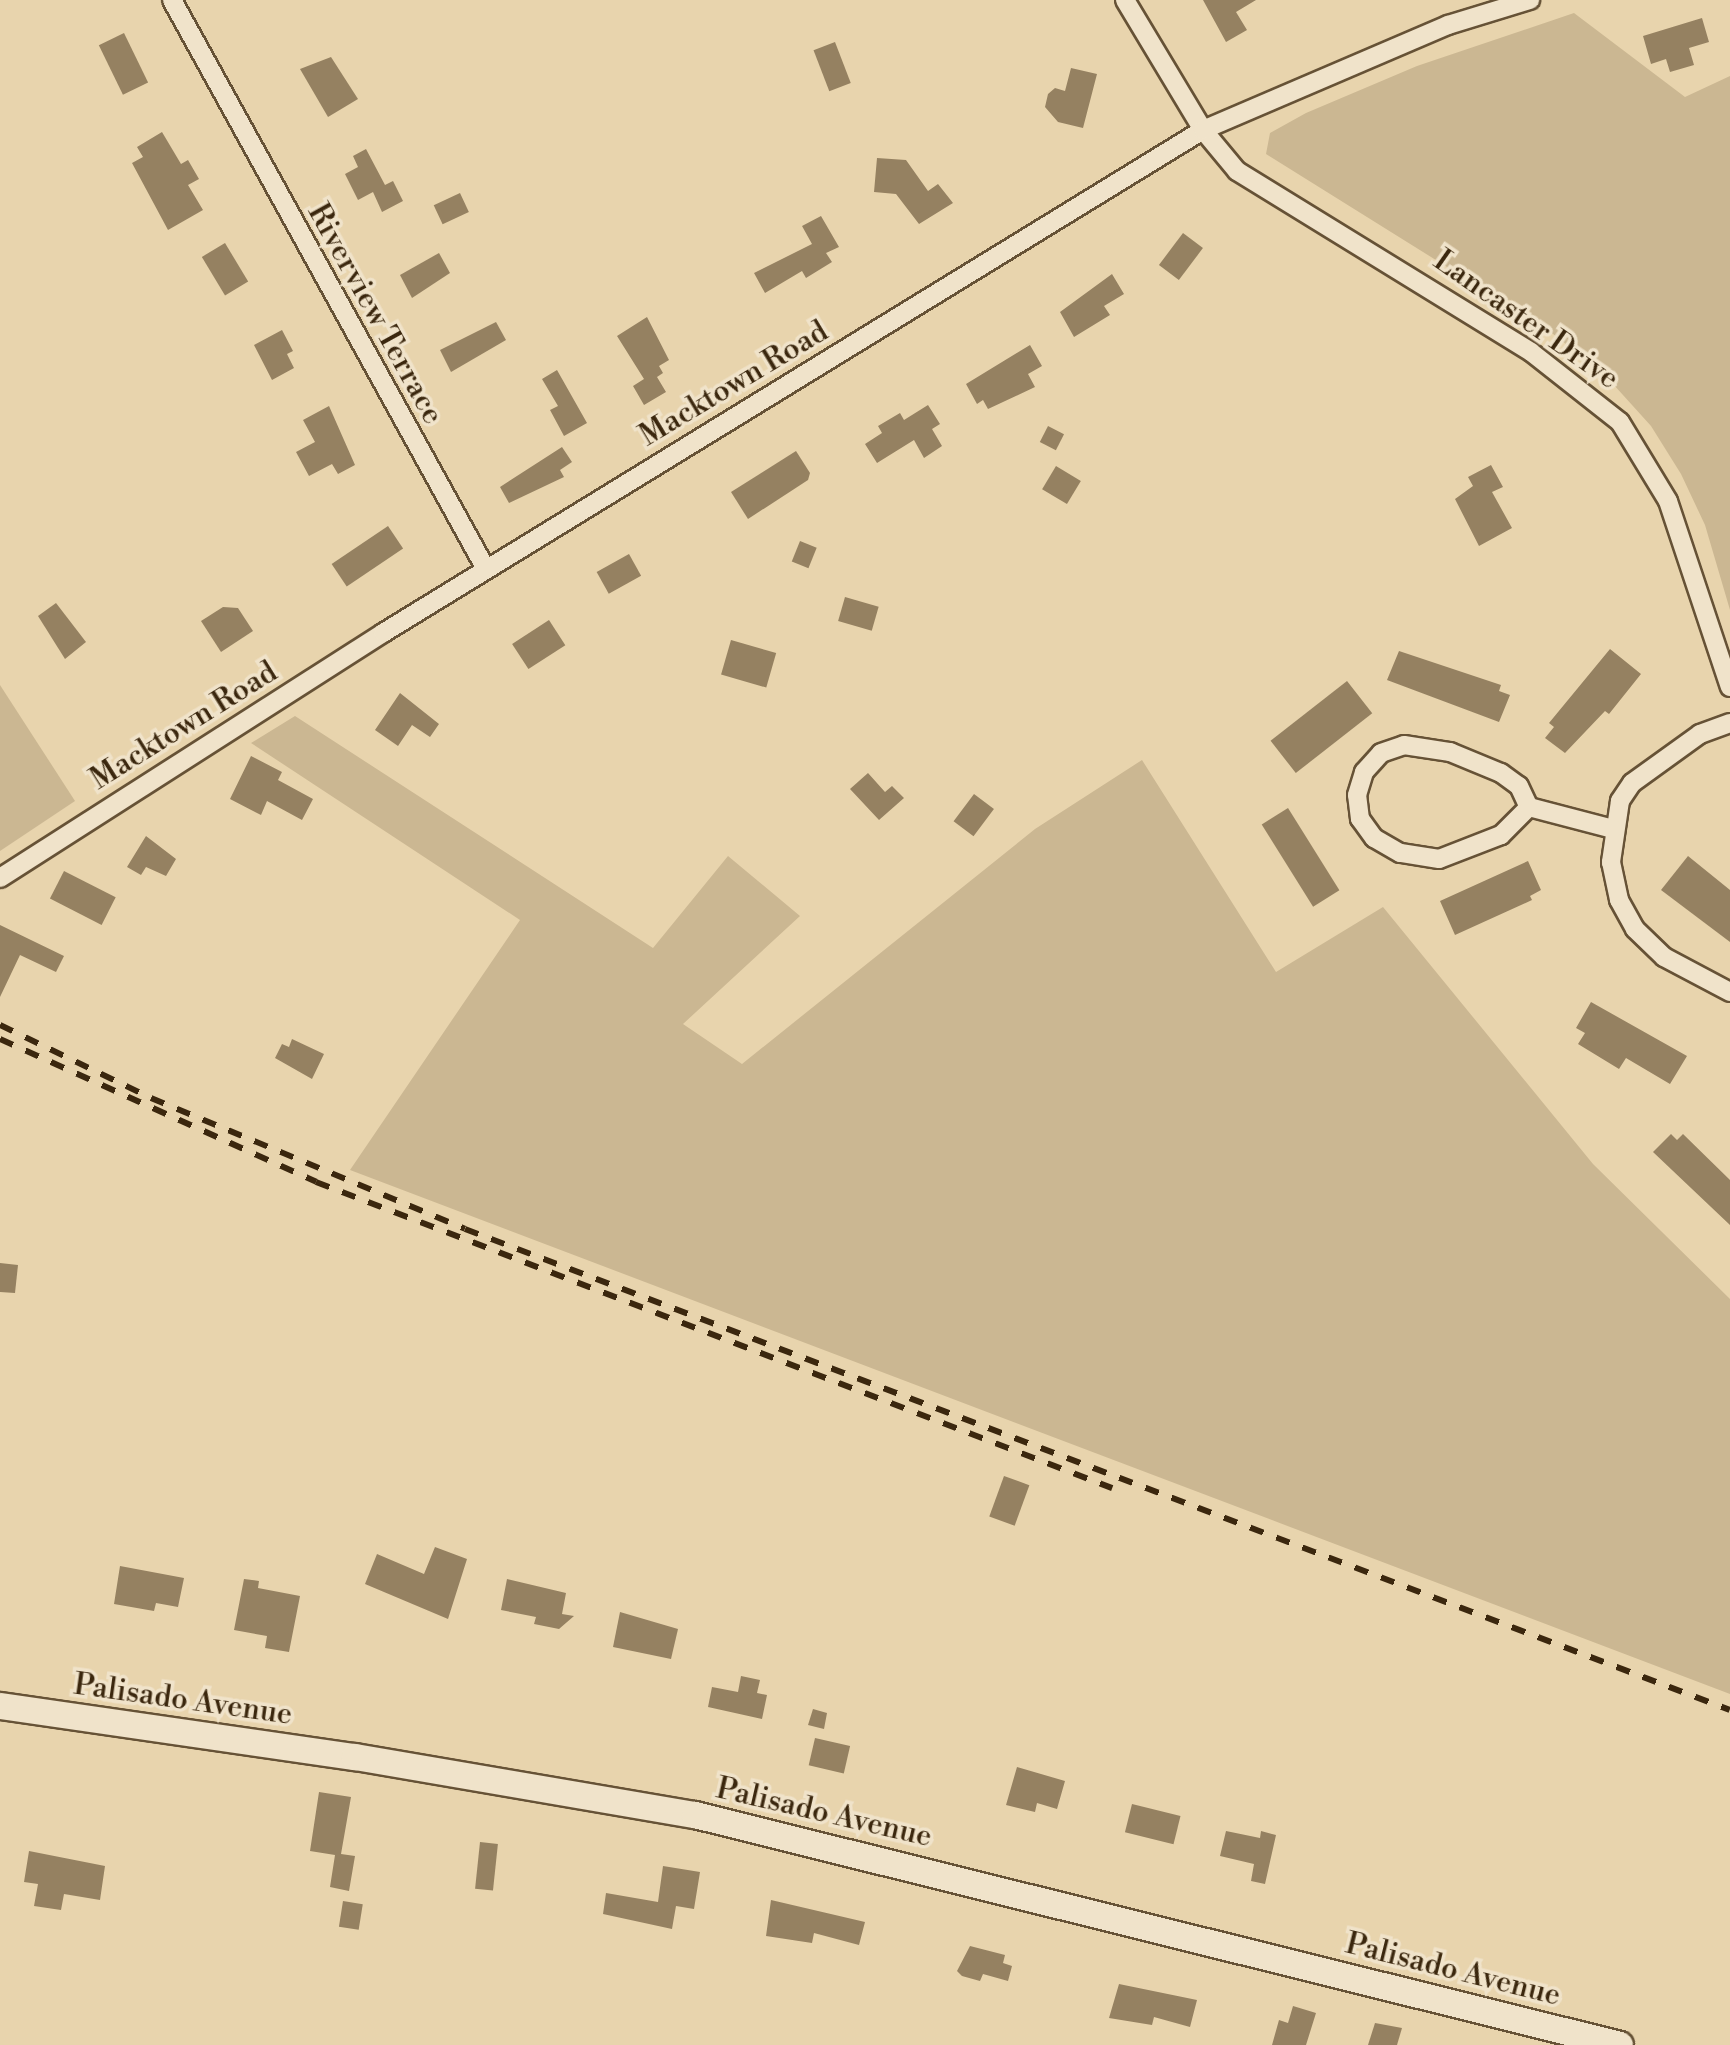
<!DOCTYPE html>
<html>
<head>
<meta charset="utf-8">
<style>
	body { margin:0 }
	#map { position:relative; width:1730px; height:2045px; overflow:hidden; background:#e8d4ad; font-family:"Libre Bodoni",serif }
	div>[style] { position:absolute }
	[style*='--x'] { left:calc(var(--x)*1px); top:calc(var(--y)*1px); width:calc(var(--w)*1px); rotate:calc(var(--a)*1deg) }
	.green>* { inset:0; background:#cbb792 }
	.building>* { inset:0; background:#958161; transform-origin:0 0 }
	.roads { filter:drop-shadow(2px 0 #665236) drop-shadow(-2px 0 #665236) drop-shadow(0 2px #665236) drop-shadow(0 -2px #665236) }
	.street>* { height:18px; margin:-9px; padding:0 9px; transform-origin:9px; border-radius:9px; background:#f0e3ca }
	.secondary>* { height:26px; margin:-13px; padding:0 13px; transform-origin:13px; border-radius:13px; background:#f0e3ca }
	.rail>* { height:6px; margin-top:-3px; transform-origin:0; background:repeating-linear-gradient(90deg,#3b270e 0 14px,transparent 0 28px) }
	span { translate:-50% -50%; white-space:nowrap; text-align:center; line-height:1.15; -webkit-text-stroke:7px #f0e3ca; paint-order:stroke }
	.street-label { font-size:30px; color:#3b270e }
</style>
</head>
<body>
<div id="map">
	<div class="green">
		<i style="clip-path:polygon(1574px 13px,1685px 97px,1730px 76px,1730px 610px,1705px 525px,1681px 474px,1651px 426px,1604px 374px,1548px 330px,1266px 154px,1270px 133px,1306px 113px,1417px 66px)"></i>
		<i style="clip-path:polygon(0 685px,75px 801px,0 851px)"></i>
		<i style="clip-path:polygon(295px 716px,653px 948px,728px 856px,800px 916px,683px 1024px,742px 1064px,1035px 829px,1142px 760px,1276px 972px,1383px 907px,1593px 1164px,1730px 1299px,1730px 1694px,350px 1170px,520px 920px,251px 743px)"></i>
	</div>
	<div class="building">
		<i style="clip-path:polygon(1203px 0,1256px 0,1236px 12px,1247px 30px,1226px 42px)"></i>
		<i style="clip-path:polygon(1702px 18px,1709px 42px,1689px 48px,1694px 65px,1670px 72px,1666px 59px,1651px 64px,1643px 36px)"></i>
		<i style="left:124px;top:33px;width:55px;height:28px;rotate:64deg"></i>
		<i style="left:835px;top:42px;width:44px;height:23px;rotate:69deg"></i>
		<i style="clip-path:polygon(331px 57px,358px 99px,328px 117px,300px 69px)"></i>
		<i style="clip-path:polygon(1071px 68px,1097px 74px,1083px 128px,1058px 122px,1045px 107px,1048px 94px,1055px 88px,1065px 91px)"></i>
		<i style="clip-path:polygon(162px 132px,181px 164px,188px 160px,199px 179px,188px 185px,203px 210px,168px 230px,132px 163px,143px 157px,137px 147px)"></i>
		<i style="clip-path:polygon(366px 149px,385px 185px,393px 181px,403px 201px,382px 212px,373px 192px,358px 200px,345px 174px,358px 167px,353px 156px)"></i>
		<i style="clip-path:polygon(877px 158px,906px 160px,928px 191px,938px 184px,953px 203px,919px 224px,896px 194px,874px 192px)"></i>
		<i style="left:460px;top:193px;width:21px;height:29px;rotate:65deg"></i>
		<i style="clip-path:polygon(821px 216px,839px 247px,826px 253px,832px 262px,806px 278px,802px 271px,765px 293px,754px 273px,812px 244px,802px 226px)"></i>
		<i style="left:1183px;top:233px;width:25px;height:40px;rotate:37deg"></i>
		<i style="left:225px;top:243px;width:45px;height:27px;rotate:59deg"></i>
		<i style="clip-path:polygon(439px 253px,450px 273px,412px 298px,400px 275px)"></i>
		<i style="clip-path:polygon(1112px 274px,1124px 294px,1104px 306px,1110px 315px,1074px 337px,1060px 312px)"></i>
		<i style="clip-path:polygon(647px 317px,669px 360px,659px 366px,663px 373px,657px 377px,666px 392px,644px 405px,633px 386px,644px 379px,617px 336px)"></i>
		<i style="clip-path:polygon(496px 322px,506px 340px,451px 372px,440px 350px)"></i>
		<i style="clip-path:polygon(282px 330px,293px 351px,287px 354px,294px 368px,272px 380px,254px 345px)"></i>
		<i style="clip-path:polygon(1030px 345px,1042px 366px,1028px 374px,1035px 387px,988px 409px,983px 400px,977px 404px,966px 384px)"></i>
		<i style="clip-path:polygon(557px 370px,587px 423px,564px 436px,550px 410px,558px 406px,542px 379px)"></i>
		<i style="clip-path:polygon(928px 405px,940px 424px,932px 429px,942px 446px,924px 458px,914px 440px,877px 463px,865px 444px,882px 433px,878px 426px,900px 413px,904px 420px)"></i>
		<i style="clip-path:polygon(329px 406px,355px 465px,338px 474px,332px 464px,309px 476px,296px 452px,315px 442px,303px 420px)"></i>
		<i style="left:1048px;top:426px;width:18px;height:18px;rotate:27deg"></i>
		<i style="clip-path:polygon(562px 447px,572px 462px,560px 470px,564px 477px,509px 503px,500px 487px)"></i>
		<i style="clip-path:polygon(796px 451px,810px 473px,808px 480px,748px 519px,731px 492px)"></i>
		<i style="clip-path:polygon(1491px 465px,1503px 487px,1492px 492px,1512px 528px,1479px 546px,1455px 499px,1473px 486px,1468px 477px)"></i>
		<i style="left:1056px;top:466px;width:29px;height:27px;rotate:31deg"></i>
		<i style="left:388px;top:526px;width:27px;height:68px;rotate:56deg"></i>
		<i style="left:800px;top:541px;width:18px;height:22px;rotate:22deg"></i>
		<i style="left:629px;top:554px;width:25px;height:37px;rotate:61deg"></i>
		<i style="left:845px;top:597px;width:35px;height:25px;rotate:16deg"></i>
		<i style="clip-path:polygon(56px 603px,86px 642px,65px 659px,38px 616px)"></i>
		<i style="clip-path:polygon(223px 607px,238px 608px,253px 631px,221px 652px,201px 621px)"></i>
		<i style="left:549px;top:620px;width:30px;height:44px;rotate:57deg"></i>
		<i style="left:731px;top:640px;width:47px;height:36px;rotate:16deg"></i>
		<i style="clip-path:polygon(1610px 649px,1641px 674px,1609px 714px,1605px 711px,1565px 753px,1545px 738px,1554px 727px,1549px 723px)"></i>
		<i style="clip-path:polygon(1399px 651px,1501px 685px,1499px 691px,1510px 695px,1499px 722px,1387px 680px)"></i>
		<i style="left:1347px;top:681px;width:41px;height:97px;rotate:52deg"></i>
		<i style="clip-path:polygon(400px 693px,439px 724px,430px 737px,412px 725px,398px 746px,375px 730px)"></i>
		<i style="clip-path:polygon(251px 756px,282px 772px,278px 780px,313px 799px,302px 820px,267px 801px,261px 815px,230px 799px)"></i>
		<i style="clip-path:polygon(868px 773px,885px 792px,892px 786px,904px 798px,879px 820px,850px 789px)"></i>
		<i style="left:974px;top:794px;width:25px;height:34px;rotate:37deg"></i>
		<i style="left:1288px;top:808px;width:97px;height:31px;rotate:58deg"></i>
		<i style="clip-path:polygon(146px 836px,176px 859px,166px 876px,146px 867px,141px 875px,127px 867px)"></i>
		<i style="clip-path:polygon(1688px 856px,1730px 890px,1730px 942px,1661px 890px)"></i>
		<i style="clip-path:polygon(1528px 861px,1541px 890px,1530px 896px,1532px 900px,1455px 935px,1440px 901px)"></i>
		<i style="left:64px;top:871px;width:58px;height:31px;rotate:27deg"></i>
		<i style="clip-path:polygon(0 925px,64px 956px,56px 972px,20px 955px,0 997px)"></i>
		<i style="clip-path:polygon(1591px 1002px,1687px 1056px,1670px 1084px,1626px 1058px,1619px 1069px,1578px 1044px,1585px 1033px,1576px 1028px)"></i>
		<i style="clip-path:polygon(292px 1039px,324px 1054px,312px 1079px,275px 1058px,282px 1044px,289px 1047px)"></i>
		<i style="clip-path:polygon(1671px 1134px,1677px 1140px,1683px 1134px,1730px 1180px,1730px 1225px,1653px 1152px)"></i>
		<i style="clip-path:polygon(0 1263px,18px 1265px,15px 1293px,0 1292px)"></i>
		<i style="left:1004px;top:1476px;width:27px;height:43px;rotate:20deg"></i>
		<i style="clip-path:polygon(435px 1547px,467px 1559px,448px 1619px,365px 1584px,377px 1554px,424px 1574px)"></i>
		<i style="clip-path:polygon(120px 1566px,184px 1578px,178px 1607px,156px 1603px,154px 1611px,114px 1604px)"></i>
		<i style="clip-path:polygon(244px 1579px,259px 1581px,258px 1588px,300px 1596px,289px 1652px,265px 1648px,267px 1636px,234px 1630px)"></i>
		<i style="clip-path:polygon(507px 1579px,566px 1593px,562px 1614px,574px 1616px,559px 1629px,534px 1624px,536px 1617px,501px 1610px)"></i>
		<i style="clip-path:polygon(620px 1612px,678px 1629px,671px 1659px,613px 1647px)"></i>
		<i style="clip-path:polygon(741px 1676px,760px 1680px,757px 1693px,767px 1695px,762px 1719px,708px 1707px,712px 1687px,738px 1692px)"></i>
		<i style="clip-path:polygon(813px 1709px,827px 1713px,824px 1729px,808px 1725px)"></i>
		<i style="left:815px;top:1738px;width:36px;height:28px;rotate:13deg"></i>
		<i style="clip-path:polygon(1017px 1767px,1065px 1781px,1057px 1809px,1037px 1803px,1035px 1812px,1006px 1805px)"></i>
		<i style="clip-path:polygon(319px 1792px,351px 1797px,341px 1854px,355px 1856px,349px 1891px,330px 1887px,335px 1855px,310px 1851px)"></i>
		<i style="left:1132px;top:1804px;width:50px;height:29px;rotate:14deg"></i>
		<i style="clip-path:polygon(1226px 1831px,1260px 1838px,1261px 1831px,1276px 1835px,1265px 1884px,1251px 1881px,1254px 1864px,1220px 1856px)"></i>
		<i style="left:480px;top:1842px;width:18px;height:47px;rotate:6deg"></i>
		<i style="clip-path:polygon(29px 1851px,105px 1866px,100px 1900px,64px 1894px,61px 1910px,34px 1906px,38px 1884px,24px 1882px)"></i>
		<i style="clip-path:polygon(663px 1866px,700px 1872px,694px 1909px,676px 1906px,672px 1929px,603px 1914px,606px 1893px,658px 1902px)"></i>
		<i style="clip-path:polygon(771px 1900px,865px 1922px,859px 1945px,814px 1933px,812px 1943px,766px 1936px)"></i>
		<i style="left:343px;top:1901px;width:20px;height:26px;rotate:9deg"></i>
		<i style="clip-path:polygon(970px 1946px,1005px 1955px,1003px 1963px,1012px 1966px,1008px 1981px,983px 1974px,980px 1981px,962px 1976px,957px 1971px)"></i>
		<i style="clip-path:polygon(1119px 1984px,1197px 2000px,1190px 2027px,1154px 2017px,1152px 2025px,1109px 2018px)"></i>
		<i style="clip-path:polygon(1293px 2006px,1316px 2013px,1306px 2045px,1272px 2045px,1279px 2020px,1288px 2023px)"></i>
		<i style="clip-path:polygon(1375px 2023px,1402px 2028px,1397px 2045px,1368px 2045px)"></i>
	</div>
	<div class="roads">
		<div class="street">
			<i style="--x:172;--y:0;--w:650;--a:61.11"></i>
			<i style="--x:1125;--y:0;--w:152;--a:59"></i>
			<i style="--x:1203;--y:130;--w:53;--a:50.3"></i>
			<i style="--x:1237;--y:171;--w:345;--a:31.6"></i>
			<i style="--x:1531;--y:352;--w:113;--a:38.2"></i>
			<i style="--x:1620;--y:422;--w:92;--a:58.7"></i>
			<i style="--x:1668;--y:501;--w:196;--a:71.6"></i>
			<i style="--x:1730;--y:723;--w:32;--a:160"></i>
			<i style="--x:1700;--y:734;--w:84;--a:144.2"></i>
			<i style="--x:1632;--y:783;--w:22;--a:124"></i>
			<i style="--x:1620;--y:801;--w:62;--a:98.4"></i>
			<i style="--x:1611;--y:862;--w:39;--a:78"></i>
			<i style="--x:1619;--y:900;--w:33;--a:61"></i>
			<i style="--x:1635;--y:929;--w:40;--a:44"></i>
			<i style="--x:1664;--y:957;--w:75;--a:27.9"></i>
			<i style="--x:1529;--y:807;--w:40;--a:135"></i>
			<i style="--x:1501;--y:835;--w:66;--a:158.8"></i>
			<i style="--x:1439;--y:859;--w:39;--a:-171"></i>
			<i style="--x:1400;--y:853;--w:30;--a:-150"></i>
			<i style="--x:1374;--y:838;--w:24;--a:-126"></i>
			<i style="--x:1360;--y:819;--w:24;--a:-97"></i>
			<i style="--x:1357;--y:795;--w:24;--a:-73"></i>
			<i style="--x:1364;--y:772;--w:25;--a:-48"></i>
			<i style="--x:1381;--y:753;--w:24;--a:-19"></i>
			<i style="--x:1404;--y:745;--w:47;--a:8.7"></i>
			<i style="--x:1450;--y:752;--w:55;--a:22.4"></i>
			<i style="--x:1501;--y:773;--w:22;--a:36"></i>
			<i style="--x:1519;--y:786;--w:23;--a:65"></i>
			<i style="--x:1529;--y:807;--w:87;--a:14.7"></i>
			<i style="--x:0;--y:878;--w:455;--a:-32.6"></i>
			<i style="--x:383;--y:633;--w:962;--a:-31.53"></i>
			<i style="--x:1203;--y:130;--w:267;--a:-23.2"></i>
			<i style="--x:1448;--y:25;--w:86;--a:-17"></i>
		</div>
		<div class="secondary">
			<i style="--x:0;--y:1706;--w:359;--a:8.2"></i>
			<i style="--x:355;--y:1757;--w:345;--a:9.7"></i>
			<i style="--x:695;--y:1815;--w:953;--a:13.96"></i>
		</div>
	</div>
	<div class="rail">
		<i style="--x:0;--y:1025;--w:168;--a:25.8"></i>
		<i style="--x:151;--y:1098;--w:340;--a:22.6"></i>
		<i style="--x:465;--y:1229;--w:1353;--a:20.82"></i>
		<i style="--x:0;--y:1039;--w:347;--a:24.3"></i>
		<i style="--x:316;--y:1182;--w:853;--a:21.03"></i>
	</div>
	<div class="street-label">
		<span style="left:375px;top:314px;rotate:61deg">Riverview Terrace</span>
		<span style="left:1526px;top:320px;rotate:35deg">Lancaster Drive</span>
		<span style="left:734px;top:384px;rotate:-31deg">Macktown Road</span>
		<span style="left:184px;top:726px;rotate:-32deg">Macktown Road</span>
		<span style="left:183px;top:1700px;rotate:8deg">Palisado Avenue</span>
		<span style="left:824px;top:1813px;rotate:13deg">Palisado Avenue</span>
		<span style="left:1453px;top:1970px;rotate:14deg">Palisado Avenue</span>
	</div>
</div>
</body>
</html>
